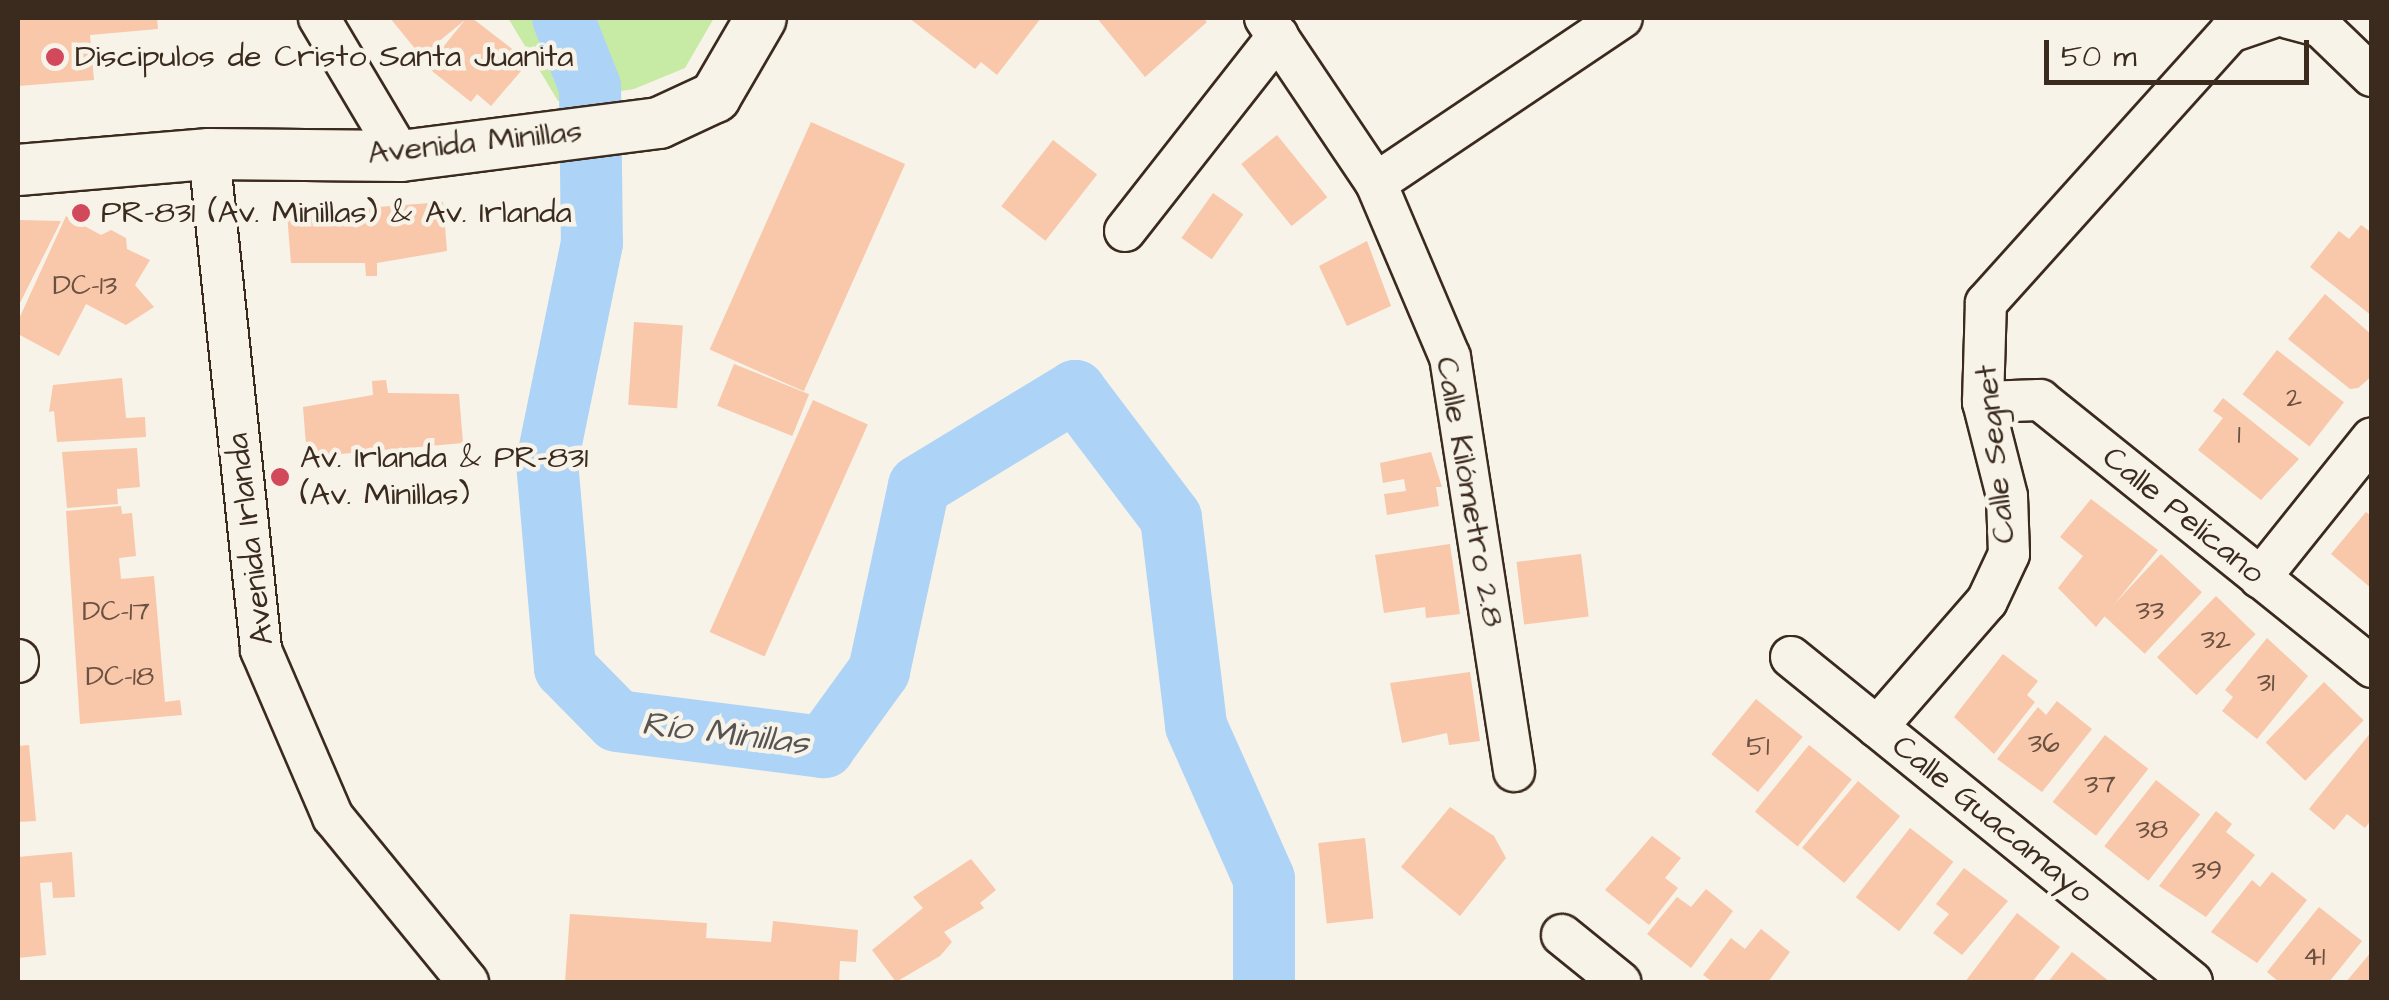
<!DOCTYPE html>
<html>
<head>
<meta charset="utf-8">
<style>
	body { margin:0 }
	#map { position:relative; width:2389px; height:1000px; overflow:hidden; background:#f7f3e8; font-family:"Architects Daughter",sans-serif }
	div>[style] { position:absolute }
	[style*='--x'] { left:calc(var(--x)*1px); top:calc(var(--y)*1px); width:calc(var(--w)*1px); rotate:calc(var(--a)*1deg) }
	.green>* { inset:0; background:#c7eba5 }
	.river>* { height:62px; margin:-31px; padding:0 31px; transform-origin:31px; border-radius:31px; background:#add3f7 }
	.building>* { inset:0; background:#f9c7a9; transform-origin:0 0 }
	.roads { filter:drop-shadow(2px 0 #3b2a1e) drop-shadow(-2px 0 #3b2a1e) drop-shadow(0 2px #3b2a1e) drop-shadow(0 -2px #3b2a1e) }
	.minor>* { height:40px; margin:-20px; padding:0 20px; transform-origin:20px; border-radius:20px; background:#f7f3e8 }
	.tertiary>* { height:50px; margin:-25px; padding:0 25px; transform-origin:25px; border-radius:25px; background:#f7f3e8 }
	.dots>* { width:28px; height:28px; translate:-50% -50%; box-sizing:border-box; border:5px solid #f7f3e8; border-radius:50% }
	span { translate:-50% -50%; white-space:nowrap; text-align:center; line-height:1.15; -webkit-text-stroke:9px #f7f3e8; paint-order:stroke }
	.number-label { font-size:28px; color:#6a5141 }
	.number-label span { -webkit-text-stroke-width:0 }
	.poi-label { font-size:32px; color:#3b2a1e }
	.left { translate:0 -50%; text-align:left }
	.street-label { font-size:32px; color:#3b2a1e }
	.water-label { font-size:35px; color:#585454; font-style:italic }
	.frame { position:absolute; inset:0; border:20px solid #3b2a1e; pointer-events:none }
	.scale { position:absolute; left:2044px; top:40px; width:265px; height:45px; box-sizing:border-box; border:5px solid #3b2a1e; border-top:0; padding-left:12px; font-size:30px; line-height:35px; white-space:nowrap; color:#3b2a1e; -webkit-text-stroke:8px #f7f3e8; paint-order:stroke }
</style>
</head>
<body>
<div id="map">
	<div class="green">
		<i style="clip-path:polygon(508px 18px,714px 18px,685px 68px,634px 89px,558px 101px)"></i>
	</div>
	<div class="river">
		<i style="--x:563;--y:18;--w:74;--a:68.6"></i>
		<i style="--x:590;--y:87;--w:156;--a:89.3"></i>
		<i style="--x:592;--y:243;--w:224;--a:101.6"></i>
		<i style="--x:547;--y:462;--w:207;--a:85"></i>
		<i style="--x:565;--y:668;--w:74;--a:45.5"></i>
		<i style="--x:617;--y:721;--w:209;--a:7.2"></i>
		<i style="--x:824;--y:747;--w:94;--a:-54.1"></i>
		<i style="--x:879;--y:671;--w:189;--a:-77.8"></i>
		<i style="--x:919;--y:486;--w:183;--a:-31.3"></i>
		<i style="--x:1075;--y:391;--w:159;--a:52.9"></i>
		<i style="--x:1171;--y:518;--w:209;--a:83.1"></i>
		<i style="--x:1196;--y:726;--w:167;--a:66"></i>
		<i style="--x:1264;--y:879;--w:103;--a:90"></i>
	</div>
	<div class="building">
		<i style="clip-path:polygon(18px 18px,157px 18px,158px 29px,90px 35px,94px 80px,18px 86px)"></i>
		<i style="clip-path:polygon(390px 18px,472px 18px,524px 58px,517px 67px,521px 71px,491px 106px,477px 94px,471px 102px,427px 67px,465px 20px,421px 56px)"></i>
		<i style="clip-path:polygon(909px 18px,1041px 18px,997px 75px,981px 62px,975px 69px)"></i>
		<i style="clip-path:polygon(1097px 18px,1203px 18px,1207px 22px,1145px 77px)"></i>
		<i style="left:811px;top:122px;width:103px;height:249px;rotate:24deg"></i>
		<i style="left:1277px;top:135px;width:80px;height:46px;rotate:51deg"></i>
		<i style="left:1053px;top:140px;width:56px;height:84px;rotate:38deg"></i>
		<i style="left:1213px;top:193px;width:37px;height:55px;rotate:35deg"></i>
		<i style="clip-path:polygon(443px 202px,447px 251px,377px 263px,377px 276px,366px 276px,365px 263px,291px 263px,287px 214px)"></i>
		<i style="clip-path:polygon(66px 216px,101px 235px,111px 230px,126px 238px,127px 249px,150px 260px,135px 285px,154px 307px,126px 325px,86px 304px,59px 356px,18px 334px,18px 321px)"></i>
		<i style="clip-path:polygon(18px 220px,61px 221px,18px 307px)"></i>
		<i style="clip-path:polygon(2361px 225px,2372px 233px,2372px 316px,2310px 267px,2339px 231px,2349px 239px)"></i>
		<i style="clip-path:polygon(1367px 241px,1391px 306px,1347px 326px,1319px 266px)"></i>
		<i style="clip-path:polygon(2325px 294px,2372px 335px,2372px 376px,2358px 388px,2350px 389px,2288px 339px)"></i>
		<i style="left:634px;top:322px;width:49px;height:83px;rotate:4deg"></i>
		<i style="left:2277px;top:350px;width:85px;height:56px;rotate:38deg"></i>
		<i style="left:734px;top:364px;width:81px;height:45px;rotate:22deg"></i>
		<i style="clip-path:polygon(122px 378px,126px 418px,145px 417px,146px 437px,57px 442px,54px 411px,49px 412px,53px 385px)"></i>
		<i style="clip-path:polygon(386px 380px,388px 393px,459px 394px,463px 443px,307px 457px,303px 407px,373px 395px,372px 381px)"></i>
		<i style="clip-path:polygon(2223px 398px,2299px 459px,2261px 500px,2198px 450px,2223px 418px,2213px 411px)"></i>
		<i style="left:813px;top:400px;width:60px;height:254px;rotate:24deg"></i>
		<i style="clip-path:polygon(137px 448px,140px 487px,117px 489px,118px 504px,67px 508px,62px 452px)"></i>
		<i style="clip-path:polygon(1431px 452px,1442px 487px,1436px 487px,1439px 506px,1387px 515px,1384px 494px,1406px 491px,1404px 479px,1383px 483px,1380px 463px)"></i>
		<i style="clip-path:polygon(2091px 499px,2158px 550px,2096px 627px,2058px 588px,2083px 556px,2060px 537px)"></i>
		<i style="clip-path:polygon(121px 506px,122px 514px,132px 513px,136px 556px,119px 558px,121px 579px,154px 576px,165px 702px,180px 700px,182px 715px,80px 724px,66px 511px)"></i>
		<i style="clip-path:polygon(2366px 512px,2372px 517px,2372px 589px,2331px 554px)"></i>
		<i style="clip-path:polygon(1450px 544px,1460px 614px,1426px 618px,1425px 607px,1384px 613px,1375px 555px)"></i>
		<i style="left:1581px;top:554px;width:63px;height:65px;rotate:83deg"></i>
		<i style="left:2161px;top:554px;width:56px;height:84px;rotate:43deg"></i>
		<i style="left:2216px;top:596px;width:55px;height:85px;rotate:44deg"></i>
		<i style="clip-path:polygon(2267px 638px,2308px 676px,2257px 739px,2222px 711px,2233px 697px,2225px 690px)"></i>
		<i style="clip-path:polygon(2003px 654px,2038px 681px,2027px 695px,2035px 702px,1994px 754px,1954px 717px)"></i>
		<i style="clip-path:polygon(1470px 672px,1480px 741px,1449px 745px,1447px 733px,1402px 743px,1390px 683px)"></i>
		<i style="left:2324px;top:682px;width:55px;height:84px;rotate:44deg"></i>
		<i style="left:1756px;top:699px;width:60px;height:71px;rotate:39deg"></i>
		<i style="clip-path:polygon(2057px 701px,2092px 729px,2042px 792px,1997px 759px,2038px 707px,2046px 715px)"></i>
		<i style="clip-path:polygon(2372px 731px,2372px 819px,2365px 828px,2347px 814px,2334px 830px,2309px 809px)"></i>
		<i style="left:2105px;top:735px;width:55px;height:85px;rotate:38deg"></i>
		<i style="clip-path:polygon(29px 745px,36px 821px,18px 822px,18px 746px)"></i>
		<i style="left:1809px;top:745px;width:55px;height:86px;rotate:39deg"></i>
		<i style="left:2156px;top:780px;width:56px;height:84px;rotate:38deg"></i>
		<i style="left:1858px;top:781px;width:55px;height:87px;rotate:40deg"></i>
		<i style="clip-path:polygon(1450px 807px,1494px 836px,1506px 858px,1460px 916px,1401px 867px)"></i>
		<i style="clip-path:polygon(2216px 811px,2232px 824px,2226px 832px,2255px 855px,2206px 917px,2159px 886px)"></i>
		<i style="left:1910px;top:828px;width:55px;height:88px;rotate:38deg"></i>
		<i style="clip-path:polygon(1652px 836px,1681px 858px,1665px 878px,1678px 888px,1649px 925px,1605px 890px)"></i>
		<i style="left:1365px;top:838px;width:81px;height:47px;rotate:84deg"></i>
		<i style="clip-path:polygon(72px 852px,75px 897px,53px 898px,52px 882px,40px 883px,46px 955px,18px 958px,18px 857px)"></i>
		<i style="clip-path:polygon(971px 859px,996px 890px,980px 903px,984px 908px,944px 932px,952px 942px,940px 956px,896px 982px,872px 950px,923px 908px,913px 897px)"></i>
		<i style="clip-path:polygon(1964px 868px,2008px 901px,1962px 955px,1933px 933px,1949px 914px,1936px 904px)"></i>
		<i style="clip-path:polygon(2272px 872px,2307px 900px,2257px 963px,2211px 932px,2252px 880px,2260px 887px)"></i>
		<i style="clip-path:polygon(1706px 889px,1733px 911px,1691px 968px,1647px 934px,1677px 897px,1691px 907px)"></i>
		<i style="clip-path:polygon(2319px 907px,2362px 941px,2329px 982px,2279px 982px,2267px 972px)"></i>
		<i style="clip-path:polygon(2017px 913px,2060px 947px,2032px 982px,1965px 982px)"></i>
		<i style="clip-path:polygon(570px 914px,707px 923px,706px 938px,771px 942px,773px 921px,858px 930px,856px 962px,840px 961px,839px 982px,565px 982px)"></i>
		<i style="clip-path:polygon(1761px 929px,1790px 952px,1768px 982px,1713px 982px,1703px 975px,1731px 938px,1745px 949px)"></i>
		<i style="clip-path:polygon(2372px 951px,2372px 982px,2346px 982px)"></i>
		<i style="clip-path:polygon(2072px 952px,2110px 982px,2048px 982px)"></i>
	</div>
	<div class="roads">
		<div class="minor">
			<i style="--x:319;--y:18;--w:161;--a:59.3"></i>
			<i style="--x:1265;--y:18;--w:199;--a:56.1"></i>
			<i style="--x:1376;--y:183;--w:189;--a:67"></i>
			<i style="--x:1450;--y:357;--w:419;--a:81.2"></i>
			<i style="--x:2288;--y:18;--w:34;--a:15"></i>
			<i style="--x:2321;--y:27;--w:71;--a:43.9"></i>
			<i style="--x:209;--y:154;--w:499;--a:84"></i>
			<i style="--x:261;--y:650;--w:182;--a:66.7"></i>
			<i style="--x:333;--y:817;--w:213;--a:50.7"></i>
			<i style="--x:1376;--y:183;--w:296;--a:-33.9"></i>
			<i style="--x:1125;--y:231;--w:248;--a:-51.9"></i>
			<i style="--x:1983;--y:402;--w:57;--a:-2"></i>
			<i style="--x:2040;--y:400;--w:426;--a:38.8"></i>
			<i style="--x:2260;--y:578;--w:179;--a:-51.3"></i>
			<i style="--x:1791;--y:657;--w:516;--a:39.02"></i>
			<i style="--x:18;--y:660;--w:2;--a:90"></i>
			<i style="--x:1877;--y:727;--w:167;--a:-48.9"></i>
			<i style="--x:1987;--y:601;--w:52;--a:-64.9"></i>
			<i style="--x:2009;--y:554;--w:58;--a:-92"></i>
			<i style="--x:2007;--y:496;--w:97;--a:-104.3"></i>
			<i style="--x:1983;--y:402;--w:99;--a:-88.3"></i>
			<i style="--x:1986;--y:303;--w:365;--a:-48"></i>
			<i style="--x:2230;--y:32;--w:43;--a:-18.9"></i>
			<i style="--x:1562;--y:935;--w:75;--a:39"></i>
		</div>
		<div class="tertiary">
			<i style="--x:18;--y:170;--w:192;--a:-4.8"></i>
			<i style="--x:209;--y:154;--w:192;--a:0.6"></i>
			<i style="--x:401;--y:156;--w:260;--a:-7.3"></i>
			<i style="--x:659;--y:123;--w:62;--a:-24.9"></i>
			<i style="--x:715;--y:97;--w:91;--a:-59.8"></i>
		</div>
	</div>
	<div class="dots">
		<i style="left:55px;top:57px;background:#d1495b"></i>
		<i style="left:81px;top:213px;background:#d1495b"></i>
		<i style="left:280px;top:477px;background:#d1495b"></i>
	</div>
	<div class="number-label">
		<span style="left:85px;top:286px">DC-13</span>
		<span style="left:2294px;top:398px">2</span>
		<span style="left:2239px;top:435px">1</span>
		<span style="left:2150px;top:611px">33</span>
		<span style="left:116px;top:612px">DC-17</span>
		<span style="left:2216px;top:640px">32</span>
		<span style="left:120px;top:677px">DC-18</span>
		<span style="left:2266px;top:683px">31</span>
		<span style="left:2044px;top:744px">36</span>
		<span style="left:1758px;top:747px">51</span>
		<span style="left:2100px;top:785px">37</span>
		<span style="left:2152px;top:830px">38</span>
		<span style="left:2207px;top:871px">39</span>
		<span style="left:2314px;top:957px">41</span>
	</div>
	<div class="poi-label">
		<span class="left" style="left:75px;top:57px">Discipulos de Cristo Santa Juanita</span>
		<span class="left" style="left:101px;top:213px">PR-831 (Av. Minillas) &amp; Av. Irlanda</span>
		<span class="left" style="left:300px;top:477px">Av. Irlanda &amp; PR-831<br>(Av. Minillas)</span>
	</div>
	<div class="street-label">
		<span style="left:475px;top:143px;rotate:-6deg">Avenida Minillas</span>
		<span style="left:1996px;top:454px;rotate:-96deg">Calle Segnet</span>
		<span style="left:1469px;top:492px;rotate:80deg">Calle Kilómetro 2.8</span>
		<span style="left:2183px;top:516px;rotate:39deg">Calle Pelícano</span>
		<span style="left:251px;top:539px;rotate:-97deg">Avenida Irlanda</span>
		<span style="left:1992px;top:820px;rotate:39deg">Calle Guacamayo</span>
	</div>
	<div class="water-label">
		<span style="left:725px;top:734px;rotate:7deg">Río Minillas</span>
	</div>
	<div class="frame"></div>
	<div class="scale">50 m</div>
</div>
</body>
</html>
